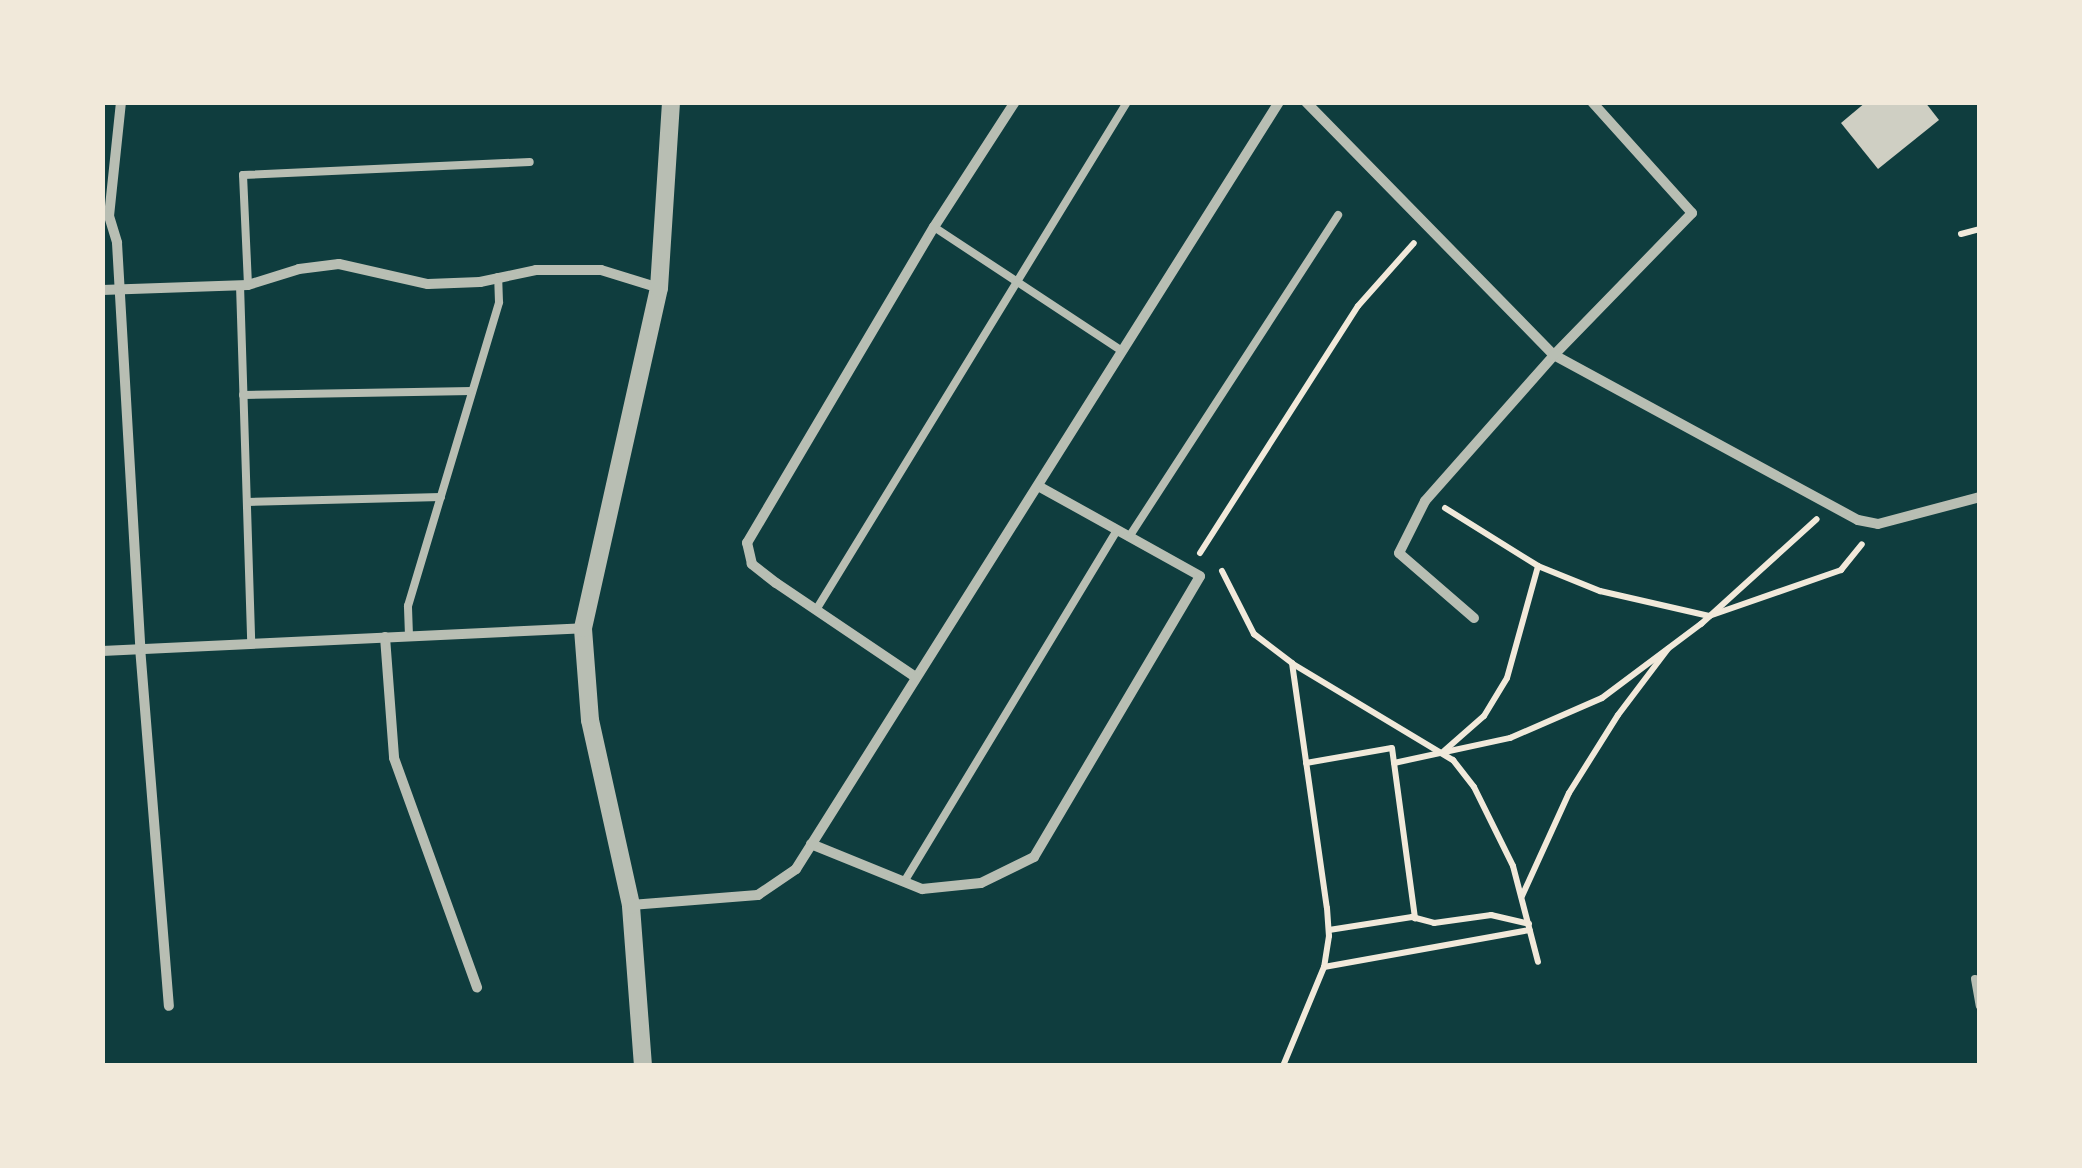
<!DOCTYPE html>
<html>
<head>
<meta charset="utf-8">
<style>
	body { margin:0 }
	#map { position:relative; width:2082px; height:1168px; overflow:hidden; background:#0f3d3e; font-family:"Roboto Condensed",sans-serif }
	div>[style] { position:absolute }
	[style*='--x'] { left:calc(var(--x)*1px); top:calc(var(--y)*1px); width:calc(var(--w)*1px); rotate:calc(var(--a)*1deg) }
	.building>* { inset:0; background:#cfcfc3 }
	.path>* { height:6px; margin:-3px; padding:0 3px; transform-origin:3px; border-radius:3px; background:#f1e9da }
	.service>* { height:8px; margin:-4px; padding:0 4px; transform-origin:4px; border-radius:4px; background:#b8beb3 }
	.minor>* { height:10px; margin:-5px; padding:0 5px; transform-origin:5px; border-radius:5px; background:#b8beb3 }
	.tertiary>* { height:18px; margin:-9px; padding:0 9px; transform-origin:9px; border-radius:9px; background:#b8beb3 }
	span { translate:-50% -50%; white-space:nowrap; text-align:center; line-height:1.15; -webkit-text-stroke:10px #f1e9da; paint-order:stroke }
	.frame { position:absolute; inset:0; border:105px solid #f1e9da; pointer-events:none }
</style>
</head>
<body>
<div id="map">
	<div class="building">
		<i style="clip-path:polygon(1866px 102px,1925px 102px,1939px 120px,1878px 169px,1841px 123px)"></i>
	</div>
	<div class="path">
		<i style="--x:1961;--y:234;--w:20;--a:-15"></i>
		<i style="--x:1445;--y:508;--w:110;--a:31.9"></i>
		<i style="--x:1538;--y:566;--w:67;--a:22"></i>
		<i style="--x:1600;--y:591;--w:112;--a:12.9"></i>
		<i style="--x:1709;--y:616;--w:140;--a:-19.2"></i>
		<i style="--x:1841;--y:570;--w:33;--a:-51"></i>
		<i style="--x:1200;--y:553;--w:293;--a:-57.4"></i>
		<i style="--x:1358;--y:306;--w:84;--a:-48.4"></i>
		<i style="--x:1222;--y:571;--w:71;--a:63.1"></i>
		<i style="--x:1254;--y:634;--w:48;--a:37.3"></i>
		<i style="--x:1292;--y:663;--w:247;--a:81.9"></i>
		<i style="--x:1327;--y:908;--w:28;--a:86"></i>
		<i style="--x:1329;--y:936;--w:31;--a:99"></i>
		<i style="--x:1324;--y:967;--w:107;--a:112.5"></i>
		<i style="--x:1293;--y:664;--w:187;--a:31"></i>
		<i style="--x:1453;--y:760;--w:34;--a:52"></i>
		<i style="--x:1474;--y:787;--w:88;--a:63.7"></i>
		<i style="--x:1513;--y:866;--w:99;--a:75.4"></i>
		<i style="--x:1444;--y:751;--w:53;--a:-41.2"></i>
		<i style="--x:1484;--y:716;--w:44;--a:-58.8"></i>
		<i style="--x:1507;--y:678;--w:116;--a:-74.5"></i>
		<i style="--x:1306;--y:763;--w:87;--a:-9.9"></i>
		<i style="--x:1392;--y:748;--w:172;--a:82.3"></i>
		<i style="--x:1394;--y:763;--w:119;--a:-12.2"></i>
		<i style="--x:1510;--y:738;--w:100;--a:-23.5"></i>
		<i style="--x:1602;--y:698;--w:124;--a:-36.8"></i>
		<i style="--x:1701;--y:624;--w:156;--a:-42.2"></i>
		<i style="--x:1522;--y:896;--w:113;--a:-65.5"></i>
		<i style="--x:1569;--y:793;--w:92;--a:-57.9"></i>
		<i style="--x:1618;--y:715;--w:83;--a:-52.9"></i>
		<i style="--x:1329;--y:930;--w:84;--a:-8.9"></i>
		<i style="--x:1412;--y:917;--w:23;--a:15"></i>
		<i style="--x:1434;--y:923;--w:58;--a:-8"></i>
		<i style="--x:1491;--y:915;--w:39;--a:13"></i>
		<i style="--x:1324;--y:967;--w:209;--a:-10.2"></i>
	</div>
	<div class="service">
		<i style="--x:934;--y:227;--w:225;--a:33.4"></i>
		<i style="--x:240;--y:285;--w:358;--a:88.2"></i>
		<i style="--x:248;--y:285;--w:110;--a:-92.6"></i>
		<i style="--x:243;--y:175;--w:287;--a:-2.6"></i>
		<i style="--x:243;--y:395;--w:229;--a:-1"></i>
		<i style="--x:247;--y:502;--w:194;--a:-1.5"></i>
		<i style="--x:1129;--y:537;--w:384;--a:-57"></i>
		<i style="--x:816;--y:610;--w:596;--a:-58.52"></i>
		<i style="--x:409;--y:636;--w:30;--a:-92"></i>
		<i style="--x:408;--y:606;--w:317;--a:-73.3"></i>
		<i style="--x:499;--y:302;--w:25;--a:-92"></i>
		<i style="--x:904;--y:882;--w:411;--a:-58.8"></i>
		<i style="--x:1975;--y:979;--w:27;--a:80"></i>
	</div>
	<div class="minor">
		<i style="--x:121;--y:102;--w:115;--a:96"></i>
		<i style="--x:109;--y:216;--w:28;--a:73"></i>
		<i style="--x:117;--y:243;--w:405;--a:86.7"></i>
		<i style="--x:140;--y:647;--w:360;--a:85.4"></i>
		<i style="--x:1306;--y:102;--w:354;--a:45.6"></i>
		<i style="--x:1554;--y:355;--w:346;--a:28.5"></i>
		<i style="--x:1858;--y:520;--w:20;--a:11"></i>
		<i style="--x:1878;--y:524;--w:106;--a:-14.8"></i>
		<i style="--x:102;--y:290;--w:146;--a:-2"></i>
		<i style="--x:248;--y:285;--w:53;--a:-17.4"></i>
		<i style="--x:299;--y:269;--w:40;--a:-7.1"></i>
		<i style="--x:339;--y:264;--w:91;--a:12.7"></i>
		<i style="--x:428;--y:284;--w:52;--a:-2.2"></i>
		<i style="--x:480;--y:282;--w:57;--a:-12.1"></i>
		<i style="--x:536;--y:270;--w:65;--a:0"></i>
		<i style="--x:601;--y:270;--w:61;--a:17.2"></i>
		<i style="--x:1474;--y:618;--w:99;--a:-139.1"></i>
		<i style="--x:1399;--y:553;--w:58;--a:-63.4"></i>
		<i style="--x:1425;--y:501;--w:195;--a:-48.5"></i>
		<i style="--x:1554;--y:355;--w:198;--a:-45.8"></i>
		<i style="--x:1692;--y:213;--w:149;--a:-132"></i>
		<i style="--x:385;--y:637;--w:121;--a:85.7"></i>
		<i style="--x:394;--y:758;--w:244;--a:70.1"></i>
		<i style="--x:102;--y:651;--w:482;--a:-2.7"></i>
		<i style="--x:914;--y:676;--w:166;--a:-146"></i>
		<i style="--x:776;--y:583;--w:31;--a:-142"></i>
		<i style="--x:752;--y:564;--w:22;--a:-103"></i>
		<i style="--x:747;--y:543;--w:367;--a:-59.4"></i>
		<i style="--x:934;--y:227;--w:149;--a:-57.1"></i>
		<i style="--x:811;--y:844;--w:120;--a:22.1"></i>
		<i style="--x:922;--y:889;--w:59;--a:-5.8"></i>
		<i style="--x:981;--y:883;--w:59;--a:-26.1"></i>
		<i style="--x:1034;--y:857;--w:326;--a:-59.4"></i>
		<i style="--x:1200;--y:576;--w:185;--a:-150.9"></i>
		<i style="--x:631;--y:905;--w:127;--a:-4.5"></i>
		<i style="--x:758;--y:895;--w:46;--a:-34.4"></i>
		<i style="--x:796;--y:869;--w:906;--a:-57.8"></i>
	</div>
	<div class="tertiary">
		<i style="--x:643;--y:1066;--w:161;--a:-94.3"></i>
		<i style="--x:631;--y:905;--w:189;--a:-102.5"></i>
		<i style="--x:590;--y:720;--w:92;--a:-94.4"></i>
		<i style="--x:583;--y:628;--w:348;--a:-77.4"></i>
		<i style="--x:659;--y:288;--w:186;--a:-86.3"></i>
	</div>
	<div class="frame"></div>
</div>
</body>
</html>
